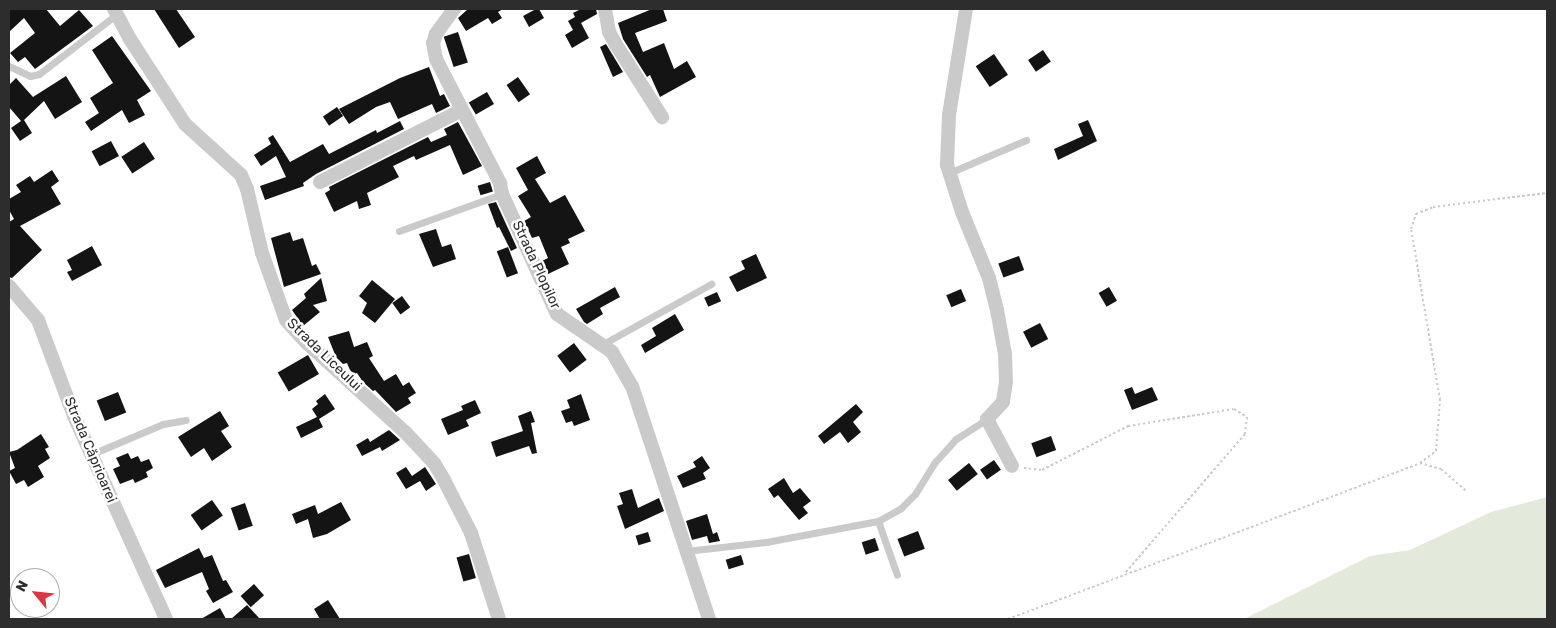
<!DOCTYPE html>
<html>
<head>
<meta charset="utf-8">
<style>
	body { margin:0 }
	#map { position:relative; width:1556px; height:628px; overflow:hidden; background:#fff; font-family:Rubik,sans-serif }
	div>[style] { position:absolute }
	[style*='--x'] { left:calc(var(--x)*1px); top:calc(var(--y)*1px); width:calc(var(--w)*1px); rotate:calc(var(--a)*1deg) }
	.green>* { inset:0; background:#e3eadb }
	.building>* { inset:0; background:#141414; transform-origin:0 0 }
	.path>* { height:2px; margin-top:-1px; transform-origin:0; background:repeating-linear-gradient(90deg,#cacaca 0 2.5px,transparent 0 5px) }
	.service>* { height:7px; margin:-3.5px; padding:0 3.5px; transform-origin:3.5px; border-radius:3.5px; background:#cacaca }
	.minor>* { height:14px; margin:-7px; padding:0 7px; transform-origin:7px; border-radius:7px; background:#cacaca }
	span { translate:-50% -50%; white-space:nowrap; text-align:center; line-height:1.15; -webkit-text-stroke:5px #fff; paint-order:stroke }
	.street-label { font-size:14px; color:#2d2d2d }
	.frame { position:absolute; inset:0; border:10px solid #2d2d2d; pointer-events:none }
	.north { position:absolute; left:10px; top:568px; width:50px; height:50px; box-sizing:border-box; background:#fff; border:1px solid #ababab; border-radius:50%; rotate:298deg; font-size:14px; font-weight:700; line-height:20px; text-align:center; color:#2d2d2d }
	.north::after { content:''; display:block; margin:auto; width:18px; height:22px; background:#df3442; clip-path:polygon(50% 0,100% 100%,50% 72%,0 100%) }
</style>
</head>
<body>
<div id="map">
	<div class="green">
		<i style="clip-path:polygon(1547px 497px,1547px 619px,1244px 619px,1370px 556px,1410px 550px,1491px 512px)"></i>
	</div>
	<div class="building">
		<i style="clip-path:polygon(9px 9px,46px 9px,60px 26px,79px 10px,93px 26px,35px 69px,25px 57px,18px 62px,10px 53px,35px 33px,24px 18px,9px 32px)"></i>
		<i style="clip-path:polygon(154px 9px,176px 9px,195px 37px,179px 48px)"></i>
		<i style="clip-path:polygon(468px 9px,503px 9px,498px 12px,502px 18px,492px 24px,488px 18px,466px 31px,458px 18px)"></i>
		<i style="clip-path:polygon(536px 9px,539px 9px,544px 18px,529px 27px,523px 16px)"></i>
		<i style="clip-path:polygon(581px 9px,596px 9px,597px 14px,581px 23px,589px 38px,572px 48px,565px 35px,573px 30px,568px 21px,575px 17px,573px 13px)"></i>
		<i style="clip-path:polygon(652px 9px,663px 9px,667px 21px,635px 33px,643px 52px,664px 43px,674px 69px,687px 61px,696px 77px,660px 97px,650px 75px,647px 77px,623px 39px,618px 23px)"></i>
		<i style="left:458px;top:32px;width:32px;height:15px;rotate:72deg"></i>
		<i style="clip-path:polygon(112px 36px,151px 91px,137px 100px,145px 115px,129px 123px,122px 110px,91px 131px,85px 122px,99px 113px,90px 98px,113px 83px,92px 50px)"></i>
		<i style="clip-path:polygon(606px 44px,623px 72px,613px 77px,600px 47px)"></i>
		<i style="left:1043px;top:50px;width:14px;height:18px;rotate:56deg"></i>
		<i style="left:994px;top:54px;width:25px;height:22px;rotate:56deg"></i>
		<i style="clip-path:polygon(429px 67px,440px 96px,444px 94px,450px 106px,436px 113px,432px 104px,398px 119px,390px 102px,376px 107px,349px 124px,339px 109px,400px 78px)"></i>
		<i style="clip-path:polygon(66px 76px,82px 102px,55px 119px,44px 101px,24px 120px,32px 133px,20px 141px,11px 128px,21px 121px,9px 107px,9px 85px,16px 78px,33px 97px)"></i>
		<i style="left:518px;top:77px;width:21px;height:14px;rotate:55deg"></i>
		<i style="left:487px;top:92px;width:14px;height:21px;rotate:60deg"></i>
		<i style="left:337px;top:107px;width:11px;height:17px;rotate:56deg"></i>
		<i style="clip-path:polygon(1088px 120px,1097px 141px,1058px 160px,1054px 149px,1083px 136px,1078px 124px)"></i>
		<i style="clip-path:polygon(400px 121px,404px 129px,316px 174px,303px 183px,304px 186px,265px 200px,260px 186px,286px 177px,276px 156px,261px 166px,254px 155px,271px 144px,268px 138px,273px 135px,290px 162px,323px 144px,329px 154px,376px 130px,377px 133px)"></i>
		<i style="clip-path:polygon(458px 122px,482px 166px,463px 175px,450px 145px,416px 160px,414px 156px,393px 166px,399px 177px,367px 193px,371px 205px,359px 209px,357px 201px,334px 212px,325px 193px,330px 190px,329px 187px,428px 137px,431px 142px,447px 135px,444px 129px)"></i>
		<i style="left:111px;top:141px;width:17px;height:22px;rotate:62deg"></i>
		<i style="left:144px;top:142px;width:20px;height:27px;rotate:57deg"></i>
		<i style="clip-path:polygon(537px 156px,546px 173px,535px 179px,550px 203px,565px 195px,585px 231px,568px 239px,570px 243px,561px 247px,569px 264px,548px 274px,542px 261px,548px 258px,539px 236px,532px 238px,524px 221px,531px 217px,518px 196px,528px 190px,516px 168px)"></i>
		<i style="clip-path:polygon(52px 170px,59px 181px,51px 187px,61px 204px,20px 226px,42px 250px,12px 278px,9px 277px,9px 222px,14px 219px,9px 210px,9px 199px,21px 192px,16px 185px,30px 176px,34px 182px)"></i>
		<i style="left:490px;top:182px;width:10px;height:13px;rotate:73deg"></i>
		<i style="clip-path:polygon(496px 202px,517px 248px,511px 251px,499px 227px,497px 228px,488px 204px)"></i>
		<i style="clip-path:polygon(436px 229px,442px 247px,451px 244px,456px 259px,433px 267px,419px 234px)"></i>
		<i style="clip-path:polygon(290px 232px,293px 241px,303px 238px,312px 266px,316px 264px,321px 274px,284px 287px,271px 238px)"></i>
		<i style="clip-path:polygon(92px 246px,102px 265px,72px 281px,67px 272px,72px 270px,67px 260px)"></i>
		<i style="left:508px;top:247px;width:28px;height:12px;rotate:69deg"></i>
		<i style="clip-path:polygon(756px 254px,767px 278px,737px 292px,729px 277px,745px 269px,741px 261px)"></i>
		<i style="left:1019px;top:256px;width:15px;height:22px;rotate:70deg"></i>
		<i style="clip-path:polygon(321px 278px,327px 301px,313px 305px,320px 312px,303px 326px,292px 310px,306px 298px,304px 294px)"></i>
		<i style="clip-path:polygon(372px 280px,395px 299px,375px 323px,362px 313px,367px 303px,359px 296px)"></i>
		<i style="clip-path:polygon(615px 287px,620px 297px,600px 308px,603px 314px,587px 324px,584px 322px,576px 309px)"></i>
		<i style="left:1109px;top:287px;width:16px;height:12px;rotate:60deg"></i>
		<i style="left:961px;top:289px;width:13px;height:16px;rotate:67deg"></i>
		<i style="left:717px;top:292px;width:10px;height:14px;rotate:66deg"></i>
		<i style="left:402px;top:296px;width:14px;height:12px;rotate:54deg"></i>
		<i style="clip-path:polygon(675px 314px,684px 330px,645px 353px,641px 345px,656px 336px,652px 328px)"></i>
		<i style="left:1040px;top:323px;width:18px;height:19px;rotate:63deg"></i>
		<i style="clip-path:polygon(349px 331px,354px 347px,367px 342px,373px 356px,369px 358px,384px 381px,396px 374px,403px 386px,409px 382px,416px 393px,408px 398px,411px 403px,396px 412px,375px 390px,373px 391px,363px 382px,357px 373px,354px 374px,350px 370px,347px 363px,343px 364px,336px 357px,328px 337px)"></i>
		<i style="left:574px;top:343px;width:21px;height:21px;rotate:53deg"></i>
		<i style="left:308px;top:355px;width:22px;height:35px;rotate:60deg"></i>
		<i style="clip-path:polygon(1132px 387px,1135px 394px,1152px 387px,1158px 400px,1132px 410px,1124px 390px)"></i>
		<i style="left:118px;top:392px;width:22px;height:23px;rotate:68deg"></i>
		<i style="clip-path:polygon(325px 394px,335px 409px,319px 419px,323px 427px,301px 438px,296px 427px,317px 417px,312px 409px,318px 404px,316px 401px)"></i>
		<i style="clip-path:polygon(581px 394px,590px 420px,574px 426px,572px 421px,566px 423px,561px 411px,570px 408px,567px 400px)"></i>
		<i style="clip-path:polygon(475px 400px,481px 413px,466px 420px,469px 426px,448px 435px,441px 419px,463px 410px,461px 406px)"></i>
		<i style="clip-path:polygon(856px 404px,863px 412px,853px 422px,861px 432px,848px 443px,840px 432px,824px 444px,818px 436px)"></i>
		<i style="clip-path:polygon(220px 411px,229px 426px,221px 431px,232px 447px,212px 461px,204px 448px,191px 457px,178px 437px)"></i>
		<i style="clip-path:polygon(531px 411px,535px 422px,531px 423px,537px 453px,532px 454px,529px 446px,496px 457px,491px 442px,523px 431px,518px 416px)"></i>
		<i style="clip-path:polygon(389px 430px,400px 440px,382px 451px,380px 447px,362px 456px,356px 445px,368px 438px,370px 442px)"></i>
		<i style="clip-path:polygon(41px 434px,49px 447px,45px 449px,50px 458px,38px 466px,44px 477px,28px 487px,24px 480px,16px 484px,9px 471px,15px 468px,9px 452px,17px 450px)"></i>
		<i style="left:1051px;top:436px;width:15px;height:21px;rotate:70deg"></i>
		<i style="clip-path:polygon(128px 453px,131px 459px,138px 456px,141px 462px,149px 459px,153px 468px,146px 472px,148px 477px,135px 483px,133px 479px,120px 484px,113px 469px,120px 466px,116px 458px)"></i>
		<i style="clip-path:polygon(702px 456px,710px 468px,703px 473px,706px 479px,683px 488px,677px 476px,696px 467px,693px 462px)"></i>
		<i style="left:994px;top:460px;width:12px;height:17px;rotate:55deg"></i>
		<i style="left:969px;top:463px;width:14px;height:27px;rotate:51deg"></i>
		<i style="clip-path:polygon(406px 467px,412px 476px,425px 467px,436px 484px,426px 491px,420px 481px,406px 489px,396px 473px)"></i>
		<i style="clip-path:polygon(784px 478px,793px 493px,800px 488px,811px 501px,803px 507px,808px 513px,799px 520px,778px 495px,774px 498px,768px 489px)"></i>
		<i style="clip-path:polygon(632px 489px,638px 508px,659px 498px,664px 511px,625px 529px,617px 506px,623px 504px,619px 493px)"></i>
		<i style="left:212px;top:500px;width:19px;height:26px;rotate:55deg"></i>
		<i style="clip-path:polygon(341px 502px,351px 520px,327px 534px,313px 538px,308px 519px,296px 524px,292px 514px,315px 505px,318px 514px)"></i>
		<i style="left:245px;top:503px;width:24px;height:15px;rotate:71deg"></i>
		<i style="clip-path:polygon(707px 514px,713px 534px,717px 532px,720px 541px,709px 543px,707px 536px,692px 540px,686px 521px)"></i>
		<i style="left:918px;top:531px;width:19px;height:22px;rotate:69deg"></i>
		<i style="left:648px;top:532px;width:10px;height:13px;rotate:73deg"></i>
		<i style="left:875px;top:538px;width:13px;height:14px;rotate:72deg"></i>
		<i style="clip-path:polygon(199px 548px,204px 558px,212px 555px,223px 581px,226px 580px,233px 592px,213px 603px,206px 591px,209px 589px,202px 572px,165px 588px,156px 570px)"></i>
		<i style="left:469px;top:554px;width:25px;height:13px;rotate:74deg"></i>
		<i style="left:741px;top:555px;width:10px;height:16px;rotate:73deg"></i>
		<i style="left:254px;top:584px;width:15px;height:18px;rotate:48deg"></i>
		<i style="clip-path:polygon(328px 600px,340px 619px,320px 619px,314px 609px)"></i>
		<i style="clip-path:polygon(247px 605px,260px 619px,231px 619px)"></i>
		<i style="clip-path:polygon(220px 608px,226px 619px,201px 619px)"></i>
	</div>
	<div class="path">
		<i style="--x:1420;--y:463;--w:20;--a:-37"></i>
		<i style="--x:1436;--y:451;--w:51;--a:-85.5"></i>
		<i style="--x:1440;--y:400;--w:173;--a:-99.6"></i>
		<i style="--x:1411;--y:229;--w:16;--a:-72"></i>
		<i style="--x:1416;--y:214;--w:18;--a:-22"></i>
		<i style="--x:1433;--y:207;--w:115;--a:-7"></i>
		<i style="--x:1024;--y:468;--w:18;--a:6"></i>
		<i style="--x:1042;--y:470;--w:97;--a:-27.1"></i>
		<i style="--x:1128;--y:426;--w:107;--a:-9.1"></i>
		<i style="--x:1234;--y:409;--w:15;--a:32"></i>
		<i style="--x:1247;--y:417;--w:17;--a:97"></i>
		<i style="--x:1245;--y:434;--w:185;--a:130.8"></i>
		<i style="--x:1008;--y:619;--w:441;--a:-20.7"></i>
		<i style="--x:1420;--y:463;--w:22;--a:16"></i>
		<i style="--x:1441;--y:469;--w:35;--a:41"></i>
	</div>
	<div class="service">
		<i style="--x:9;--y:66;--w:23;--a:25"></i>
		<i style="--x:30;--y:76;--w:9;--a:-13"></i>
		<i style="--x:39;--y:74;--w:98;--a:-37.6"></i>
		<i style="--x:949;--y:173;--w:84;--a:-23.2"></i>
		<i style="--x:399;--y:231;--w:109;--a:-19.8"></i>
		<i style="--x:603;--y:344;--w:124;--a:-29.1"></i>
		<i style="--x:92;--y:454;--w:77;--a:-22.9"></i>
		<i style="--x:163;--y:424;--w:23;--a:-10"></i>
		<i style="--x:878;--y:521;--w:57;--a:70.6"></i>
		<i style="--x:686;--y:551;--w:81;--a:-6.4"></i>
		<i style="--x:766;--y:542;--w:114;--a:-10.6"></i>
		<i style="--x:878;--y:521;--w:26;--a:-29"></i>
		<i style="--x:901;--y:508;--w:20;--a:-45"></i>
		<i style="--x:915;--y:494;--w:39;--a:-58"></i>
		<i style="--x:936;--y:461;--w:30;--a:-48"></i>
		<i style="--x:956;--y:439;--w:37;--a:-33"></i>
	</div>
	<div class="minor">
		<i style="--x:114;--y:9;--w:34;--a:62"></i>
		<i style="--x:130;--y:39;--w:101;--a:57.1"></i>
		<i style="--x:185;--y:124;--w:76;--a:42.3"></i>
		<i style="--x:241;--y:175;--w:15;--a:67"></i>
		<i style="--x:247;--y:189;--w:66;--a:76.8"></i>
		<i style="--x:262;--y:253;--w:71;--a:70.3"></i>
		<i style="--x:286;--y:320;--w:31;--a:48"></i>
		<i style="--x:307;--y:343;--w:134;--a:42.3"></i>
		<i style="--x:406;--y:433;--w:41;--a:47"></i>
		<i style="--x:434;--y:463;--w:17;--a:59"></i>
		<i style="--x:443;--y:478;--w:62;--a:63"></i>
		<i style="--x:471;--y:533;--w:90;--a:72"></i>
		<i style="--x:454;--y:9;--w:31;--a:126"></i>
		<i style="--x:436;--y:34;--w:9;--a:108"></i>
		<i style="--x:433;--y:43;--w:16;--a:79"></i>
		<i style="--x:436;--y:59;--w:140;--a:62.7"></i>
		<i style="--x:500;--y:183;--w:11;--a:80"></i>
		<i style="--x:502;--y:194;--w:132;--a:65.4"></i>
		<i style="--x:557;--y:314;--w:67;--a:34.6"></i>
		<i style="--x:612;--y:352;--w:39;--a:60"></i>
		<i style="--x:632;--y:386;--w:245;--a:71.7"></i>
		<i style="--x:605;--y:9;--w:23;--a:80"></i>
		<i style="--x:609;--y:32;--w:13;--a:61"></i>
		<i style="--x:615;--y:43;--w:88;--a:57.6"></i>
		<i style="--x:966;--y:9;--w:107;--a:99.1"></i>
		<i style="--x:949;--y:115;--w:50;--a:92.3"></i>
		<i style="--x:947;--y:165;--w:49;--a:72.3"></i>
		<i style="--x:962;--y:212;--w:71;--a:67.8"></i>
		<i style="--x:989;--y:278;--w:33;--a:76"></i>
		<i style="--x:997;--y:310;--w:45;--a:79.7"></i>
		<i style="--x:1005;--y:354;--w:28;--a:88"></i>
		<i style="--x:1006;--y:382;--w:20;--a:99"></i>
		<i style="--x:1003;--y:402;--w:23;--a:133"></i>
		<i style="--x:987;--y:419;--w:53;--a:62"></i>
		<i style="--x:320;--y:182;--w:159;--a:-26.9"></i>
		<i style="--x:9;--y:286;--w:45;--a:49.5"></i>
		<i style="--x:38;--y:320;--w:103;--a:69.4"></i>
		<i style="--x:74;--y:416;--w:223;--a:65.6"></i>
	</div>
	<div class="street-label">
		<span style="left:536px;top:265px;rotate:65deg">Strada Plopilor</span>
		<span style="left:324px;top:355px;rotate:44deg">Strada Liceului</span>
		<span style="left:90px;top:450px;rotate:67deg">Strada Căprioarei</span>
	</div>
	<div class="frame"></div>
	<div class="north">N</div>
</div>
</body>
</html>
